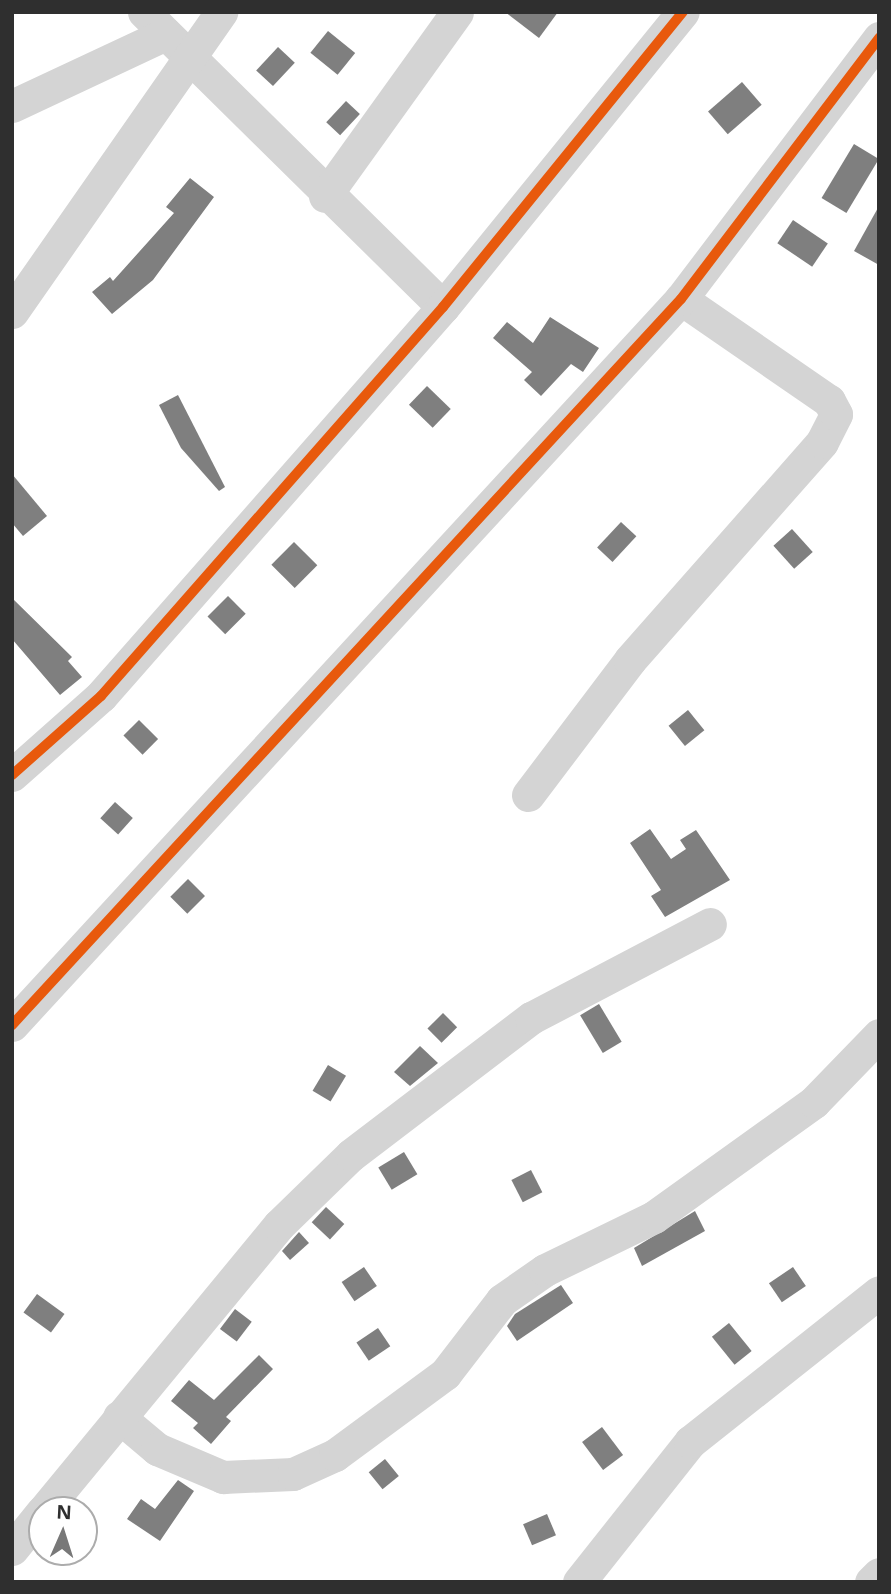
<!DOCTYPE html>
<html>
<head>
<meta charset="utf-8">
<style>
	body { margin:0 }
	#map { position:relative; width:891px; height:1594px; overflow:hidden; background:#fff; font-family:"Noto Sans",sans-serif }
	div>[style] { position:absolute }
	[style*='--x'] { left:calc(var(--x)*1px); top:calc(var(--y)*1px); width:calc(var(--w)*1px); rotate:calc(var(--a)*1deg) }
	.building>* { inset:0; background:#7f7f7f; transform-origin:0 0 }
	.minor>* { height:33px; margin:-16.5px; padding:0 16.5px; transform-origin:16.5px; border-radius:16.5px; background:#d4d4d4 }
	.cycleway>* { height:10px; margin:-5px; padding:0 5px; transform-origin:5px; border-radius:5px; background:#e8590c }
	span { translate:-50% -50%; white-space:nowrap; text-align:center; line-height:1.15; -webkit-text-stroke:7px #fff; paint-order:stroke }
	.frame { position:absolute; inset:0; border:14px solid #2f2f2f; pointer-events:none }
	.north { position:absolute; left:28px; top:1496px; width:70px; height:70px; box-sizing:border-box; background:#fff; border:2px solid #acacac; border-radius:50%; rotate:3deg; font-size:19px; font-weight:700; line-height:28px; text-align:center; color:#2f2f2f }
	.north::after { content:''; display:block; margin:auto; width:24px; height:32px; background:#787878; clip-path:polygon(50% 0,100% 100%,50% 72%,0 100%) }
</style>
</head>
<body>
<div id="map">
	<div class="building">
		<i style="clip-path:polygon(505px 12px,558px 12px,539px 38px)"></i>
		<i style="left:328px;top:31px;width:35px;height:28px;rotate:39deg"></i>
		<i style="left:278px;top:47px;width:23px;height:32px;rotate:43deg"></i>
		<i style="left:742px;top:82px;width:30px;height:45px;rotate:49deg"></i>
		<i style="left:346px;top:101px;width:19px;height:29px;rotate:43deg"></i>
		<i style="left:854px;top:144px;width:29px;height:63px;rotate:31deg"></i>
		<i style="clip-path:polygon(190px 178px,214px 197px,153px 280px,112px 314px,92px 292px,110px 277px,113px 281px,174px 213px,166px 207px)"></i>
		<i style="clip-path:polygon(879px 206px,879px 265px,854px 251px)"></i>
		<i style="left:793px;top:220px;width:42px;height:28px;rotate:34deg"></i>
		<i style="clip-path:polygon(550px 317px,599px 348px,583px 372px,571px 364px,541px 396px,524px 380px,532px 372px,493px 338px,507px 322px,533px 343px)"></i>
		<i style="left:427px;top:386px;width:33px;height:26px;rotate:44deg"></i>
		<i style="clip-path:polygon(178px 395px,225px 487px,219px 491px,181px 448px,159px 405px)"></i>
		<i style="clip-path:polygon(12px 474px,47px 516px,23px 536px,12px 523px)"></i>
		<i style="left:621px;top:522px;width:21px;height:35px;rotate:43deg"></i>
		<i style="left:792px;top:529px;width:31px;height:25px;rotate:48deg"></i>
		<i style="left:294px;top:542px;width:33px;height:32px;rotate:45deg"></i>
		<i style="left:228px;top:596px;width:25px;height:29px;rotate:45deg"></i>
		<i style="clip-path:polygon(12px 598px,72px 657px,68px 661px,82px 677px,60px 695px,12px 639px)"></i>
		<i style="left:688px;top:710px;width:26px;height:25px;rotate:51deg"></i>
		<i style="left:139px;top:720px;width:27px;height:22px;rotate:45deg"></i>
		<i style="left:115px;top:802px;width:24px;height:22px;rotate:42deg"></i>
		<i style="clip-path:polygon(650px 829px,671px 859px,686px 849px,680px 840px,696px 830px,730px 880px,665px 917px,651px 896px,661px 890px,630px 843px)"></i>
		<i style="left:188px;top:879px;width:24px;height:25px;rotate:45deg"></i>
		<i style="left:599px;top:1004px;width:44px;height:22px;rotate:59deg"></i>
		<i style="left:443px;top:1013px;width:20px;height:22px;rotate:45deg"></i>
		<i style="clip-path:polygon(420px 1046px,438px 1063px,410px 1086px,394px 1072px)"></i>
		<i style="left:328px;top:1065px;width:21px;height:30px;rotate:31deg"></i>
		<i style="left:404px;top:1152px;width:26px;height:30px;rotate:59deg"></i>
		<i style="left:531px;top:1170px;width:25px;height:22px;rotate:63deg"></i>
		<i style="left:326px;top:1207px;width:25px;height:21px;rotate:43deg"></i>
		<i style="clip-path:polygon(695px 1211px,705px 1231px,642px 1266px,634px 1248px)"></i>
		<i style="clip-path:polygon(299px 1232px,309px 1243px,290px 1260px,282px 1251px)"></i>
		<i style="left:364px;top:1267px;width:23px;height:27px;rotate:56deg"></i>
		<i style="left:793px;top:1267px;width:23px;height:29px;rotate:56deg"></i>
		<i style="clip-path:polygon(561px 1285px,573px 1303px,517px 1341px,507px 1326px,515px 1314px)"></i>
		<i style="left:37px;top:1294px;width:34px;height:23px;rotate:36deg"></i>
		<i style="left:235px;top:1309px;width:21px;height:25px;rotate:37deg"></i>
		<i style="left:729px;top:1323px;width:36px;height:22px;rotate:51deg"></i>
		<i style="left:378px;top:1328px;width:22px;height:26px;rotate:56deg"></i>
		<i style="clip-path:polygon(259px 1355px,273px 1369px,226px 1417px,231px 1421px,211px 1444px,193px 1428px,198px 1423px,171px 1401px,189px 1380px,214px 1400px)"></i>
		<i style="left:602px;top:1427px;width:35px;height:25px;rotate:53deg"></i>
		<i style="left:385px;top:1459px;width:22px;height:21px;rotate:51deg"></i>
		<i style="clip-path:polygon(178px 1480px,194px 1491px,160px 1541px,127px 1519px,141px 1499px,155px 1509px)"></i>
		<i style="left:547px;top:1514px;width:23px;height:26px;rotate:67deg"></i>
	</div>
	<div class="minor">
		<i style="--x:144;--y:12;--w:420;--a:44.6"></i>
		<i style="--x:12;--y:106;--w:170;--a:-25.1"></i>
		<i style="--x:325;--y:196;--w:226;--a:-54.3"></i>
		<i style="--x:12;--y:312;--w:366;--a:-55.1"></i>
		<i style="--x:12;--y:775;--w:119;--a:-41.6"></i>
		<i style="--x:101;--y:696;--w:518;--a:-48.68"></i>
		<i style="--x:443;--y:307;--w:380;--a:-50.9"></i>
		<i style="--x:528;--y:795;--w:169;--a:-52.9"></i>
		<i style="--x:630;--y:660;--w:290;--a:-48.6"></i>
		<i style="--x:822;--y:442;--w:31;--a:-63"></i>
		<i style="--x:836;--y:414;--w:15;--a:-118"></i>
		<i style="--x:829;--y:401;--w:180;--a:-145.4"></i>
		<i style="--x:12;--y:1025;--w:987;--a:-47.34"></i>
		<i style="--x:681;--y:299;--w:328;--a:-52.8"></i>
		<i style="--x:119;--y:1417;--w:50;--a:40.1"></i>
		<i style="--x:157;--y:1449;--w:72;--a:23"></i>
		<i style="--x:223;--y:1477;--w:70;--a:-2.5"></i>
		<i style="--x:293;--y:1474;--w:46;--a:-24.3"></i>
		<i style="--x:335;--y:1455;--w:137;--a:-36.4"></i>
		<i style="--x:445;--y:1374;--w:93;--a:-52.4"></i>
		<i style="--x:502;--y:1300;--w:52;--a:-34.9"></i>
		<i style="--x:545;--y:1270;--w:121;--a:-25.9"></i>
		<i style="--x:654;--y:1217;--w:197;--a:-35.7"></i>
		<i style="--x:814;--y:1102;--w:93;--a:-45.9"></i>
		<i style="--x:44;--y:1510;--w:369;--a:-50.5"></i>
		<i style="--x:279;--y:1225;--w:100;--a:-44.2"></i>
		<i style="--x:351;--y:1155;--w:226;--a:-37.3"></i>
		<i style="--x:531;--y:1018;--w:202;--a:-27.7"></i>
		<i style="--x:12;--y:1549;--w:48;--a:-51"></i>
		<i style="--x:579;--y:1582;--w:179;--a:-51.6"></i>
		<i style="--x:690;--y:1442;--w:241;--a:-38.4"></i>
		<i style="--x:871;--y:1582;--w:11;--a:-45"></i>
	</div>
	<div class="cycleway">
		<i style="--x:12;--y:775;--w:119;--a:-41.6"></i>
		<i style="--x:101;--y:696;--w:518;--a:-48.68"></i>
		<i style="--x:443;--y:307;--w:380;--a:-50.9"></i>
		<i style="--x:12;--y:1025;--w:987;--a:-47.34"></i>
		<i style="--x:681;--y:299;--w:328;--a:-52.8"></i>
	</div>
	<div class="frame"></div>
	<div class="north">N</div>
</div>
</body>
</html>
